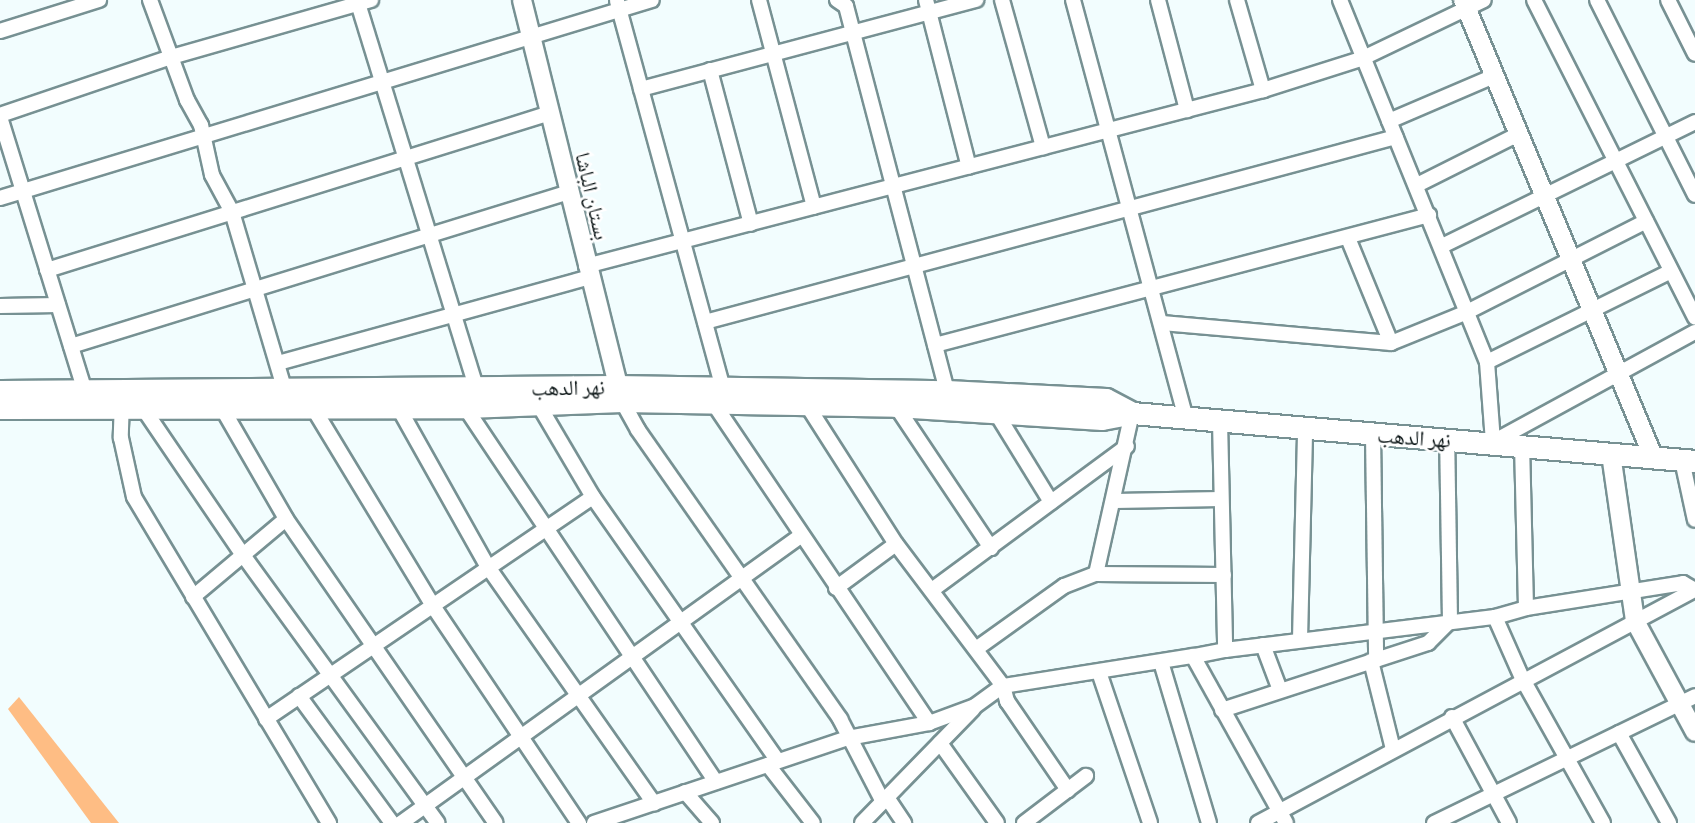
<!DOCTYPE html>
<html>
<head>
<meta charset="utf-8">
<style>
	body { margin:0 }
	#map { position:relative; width:1695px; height:823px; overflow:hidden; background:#f2fdfe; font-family:Manrope,"Noto Naskh Arabic",sans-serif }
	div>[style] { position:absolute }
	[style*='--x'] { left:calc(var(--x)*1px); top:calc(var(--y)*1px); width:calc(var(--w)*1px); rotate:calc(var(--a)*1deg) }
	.green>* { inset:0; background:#febd84 }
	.roads { filter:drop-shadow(2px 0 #779193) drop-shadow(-2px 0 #779193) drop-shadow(0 2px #779193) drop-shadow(0 -2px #779193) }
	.minor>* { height:14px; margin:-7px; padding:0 7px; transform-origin:7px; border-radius:7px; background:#fff }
	.tertiary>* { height:18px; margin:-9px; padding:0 9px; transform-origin:9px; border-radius:9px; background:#fff }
	.secondary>* { height:21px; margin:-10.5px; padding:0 10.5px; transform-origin:10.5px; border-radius:10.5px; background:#fff }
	span { translate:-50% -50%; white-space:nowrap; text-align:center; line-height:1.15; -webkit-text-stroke:5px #fff; paint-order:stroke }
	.street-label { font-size:21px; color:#081213 }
</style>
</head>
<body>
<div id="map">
	<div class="green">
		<i style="clip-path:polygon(19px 697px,119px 823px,91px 823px,8px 709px)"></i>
	</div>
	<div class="roads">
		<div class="minor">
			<i style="--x:150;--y:0;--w:107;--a:69.7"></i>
			<i style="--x:187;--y:100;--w:29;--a:61"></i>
			<i style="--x:201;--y:125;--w:51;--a:77.6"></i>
			<i style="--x:212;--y:175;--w:42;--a:61.6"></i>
			<i style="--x:232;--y:212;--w:183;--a:73.5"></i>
			<i style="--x:357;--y:0;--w:406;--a:72.9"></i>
			<i style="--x:759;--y:0;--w:214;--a:75.1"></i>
			<i style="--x:837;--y:0;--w:11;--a:34"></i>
			<i style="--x:846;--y:6;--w:398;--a:75.3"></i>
			<i style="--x:926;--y:0;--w:172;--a:75.6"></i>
			<i style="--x:1002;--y:0;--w:153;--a:74.4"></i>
			<i style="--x:1073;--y:0;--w:433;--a:74.9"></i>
			<i style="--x:1158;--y:0;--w:114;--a:75.2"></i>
			<i style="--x:1237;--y:0;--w:94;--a:73.9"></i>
			<i style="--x:1340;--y:0;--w:391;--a:67.9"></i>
			<i style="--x:1487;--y:362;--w:80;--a:85.7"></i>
			<i style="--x:1493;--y:442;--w:230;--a:-28.6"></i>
			<i style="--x:1534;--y:0;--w:356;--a:63.1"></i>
			<i style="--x:1597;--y:0;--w:218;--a:63.3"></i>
			<i style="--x:1668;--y:0;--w:60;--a:63.4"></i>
			<i style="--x:617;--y:1;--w:401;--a:74.7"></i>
			<i style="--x:0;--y:31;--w:104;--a:-17.4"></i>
			<i style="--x:710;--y:70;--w:159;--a:75.1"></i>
			<i style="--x:641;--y:89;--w:347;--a:-14.9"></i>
			<i style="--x:0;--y:115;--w:181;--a:-18.7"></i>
			<i style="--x:171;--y:57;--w:208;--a:-15.9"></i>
			<i style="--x:0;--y:117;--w:287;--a:72.8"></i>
			<i style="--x:1389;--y:121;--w:114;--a:-23.2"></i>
			<i style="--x:1417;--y:185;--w:112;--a:-26.6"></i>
			<i style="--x:0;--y:198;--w:681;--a:-16.89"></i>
			<i style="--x:1348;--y:238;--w:113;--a:67.7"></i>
			<i style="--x:1442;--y:246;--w:282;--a:-26.1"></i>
			<i style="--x:586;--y:266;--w:700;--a:-14.57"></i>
			<i style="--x:1263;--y:90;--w:103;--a:-17.6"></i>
			<i style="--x:1361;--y:59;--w:136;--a:-25.6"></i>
			<i style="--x:47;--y:270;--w:527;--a:-17.33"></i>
			<i style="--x:0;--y:306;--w:58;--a:-1"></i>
			<i style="--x:705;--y:322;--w:715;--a:-14.99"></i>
			<i style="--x:1162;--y:323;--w:230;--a:5"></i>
			<i style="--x:1391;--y:343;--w:80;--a:-22.1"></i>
			<i style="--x:1465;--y:313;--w:203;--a:-26.9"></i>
			<i style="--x:935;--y:345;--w:511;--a:-14.74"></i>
			<i style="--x:71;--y:346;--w:521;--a:-17.18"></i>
			<i style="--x:1487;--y:362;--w:205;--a:-26.3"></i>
			<i style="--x:278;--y:363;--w:320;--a:-15.4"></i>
			<i style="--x:122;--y:400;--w:38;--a:92"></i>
			<i style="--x:121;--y:438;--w:60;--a:77.6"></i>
			<i style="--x:134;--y:497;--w:380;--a:59.1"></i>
			<i style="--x:622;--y:401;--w:33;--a:61"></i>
			<i style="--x:638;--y:430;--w:353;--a:55"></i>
			<i style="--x:840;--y:719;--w:93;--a:62.6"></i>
			<i style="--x:537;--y:402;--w:110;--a:59.5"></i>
			<i style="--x:593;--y:497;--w:322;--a:55"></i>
			<i style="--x:714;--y:404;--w:385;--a:56"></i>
			<i style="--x:397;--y:405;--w:186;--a:60.7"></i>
			<i style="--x:488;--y:567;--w:289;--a:54.9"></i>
			<i style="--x:807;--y:405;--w:165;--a:57.4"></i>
			<i style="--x:896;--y:544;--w:178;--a:53"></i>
			<i style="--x:1003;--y:686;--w:16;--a:75"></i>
			<i style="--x:1007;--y:701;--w:108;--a:55.6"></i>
			<i style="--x:312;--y:406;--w:234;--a:58.8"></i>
			<i style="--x:433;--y:606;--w:262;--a:56.1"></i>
			<i style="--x:896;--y:406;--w:171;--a:56.2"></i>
			<i style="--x:465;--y:407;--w:451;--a:56.2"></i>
			<i style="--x:143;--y:408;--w:178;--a:55.8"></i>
			<i style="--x:243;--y:555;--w:331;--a:54"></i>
			<i style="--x:222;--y:408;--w:128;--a:60"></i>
			<i style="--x:286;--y:519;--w:369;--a:55.4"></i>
			<i style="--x:995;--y:411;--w:107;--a:58.4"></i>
			<i style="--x:1220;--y:421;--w:229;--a:88.7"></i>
			<i style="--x:1225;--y:650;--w:33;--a:169"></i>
			<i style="--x:1193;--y:656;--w:191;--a:60.9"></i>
			<i style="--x:1373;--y:434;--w:226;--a:89.2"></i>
			<i style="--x:1522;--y:444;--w:164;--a:88.6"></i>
			<i style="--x:1682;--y:460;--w:61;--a:77.8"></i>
			<i style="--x:1115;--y:501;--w:106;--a:-1.1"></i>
			<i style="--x:1096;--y:574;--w:128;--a:0.4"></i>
			<i style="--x:836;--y:588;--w:74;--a:-36.3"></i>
			<i style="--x:932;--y:590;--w:242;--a:-36.4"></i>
			<i style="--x:193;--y:597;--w:121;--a:-40"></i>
			<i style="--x:1495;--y:617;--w:67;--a:66.1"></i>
			<i style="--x:1522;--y:678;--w:166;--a:60.8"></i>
			<i style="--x:1300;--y:639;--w:211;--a:-88.6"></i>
			<i style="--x:1263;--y:645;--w:48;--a:69.3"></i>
			<i style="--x:976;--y:649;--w:108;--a:-35.6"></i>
			<i style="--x:1064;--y:586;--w:34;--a:-21"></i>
			<i style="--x:1096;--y:574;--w:165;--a:-77.4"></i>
			<i style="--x:1225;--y:650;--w:272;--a:-7"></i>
			<i style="--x:1495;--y:617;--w:32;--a:-16"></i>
			<i style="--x:1526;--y:608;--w:159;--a:-9"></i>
			<i style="--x:1683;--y:583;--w:14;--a:30"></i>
			<i style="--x:1371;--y:661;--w:91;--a:76"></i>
			<i style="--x:1161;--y:662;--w:168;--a:73.4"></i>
			<i style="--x:1099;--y:672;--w:159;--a:71.3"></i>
			<i style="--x:299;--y:696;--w:157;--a:53.8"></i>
			<i style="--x:1222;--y:710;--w:217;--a:-18"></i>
			<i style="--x:1428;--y:643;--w:31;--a:-45"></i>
			<i style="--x:1450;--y:621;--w:182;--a:-90.9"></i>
			<i style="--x:1452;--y:717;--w:120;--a:61.7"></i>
			<i style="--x:266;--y:719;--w:395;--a:-34.2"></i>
			<i style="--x:1619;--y:733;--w:103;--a:60.9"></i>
			<i style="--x:940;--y:743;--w:98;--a:54.5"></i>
			<i style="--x:768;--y:765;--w:73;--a:52.2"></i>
			<i style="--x:685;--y:792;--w:41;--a:48.9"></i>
			<i style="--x:888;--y:799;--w:29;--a:56"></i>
			<i style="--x:401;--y:823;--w:491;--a:-35.7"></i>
			<i style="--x:594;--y:823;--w:268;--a:-18.5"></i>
			<i style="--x:848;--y:738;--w:82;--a:-10.5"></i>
			<i style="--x:929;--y:723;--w:49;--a:-20.3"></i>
			<i style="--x:975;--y:706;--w:34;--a:-36"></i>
			<i style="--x:1003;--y:686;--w:192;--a:-9"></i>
			<i style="--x:862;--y:823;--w:159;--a:-45.8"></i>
			<i style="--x:1024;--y:823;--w:78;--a:-37.2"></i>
			<i style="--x:1258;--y:823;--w:495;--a:-28.1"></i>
			<i style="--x:1434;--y:823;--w:290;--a:-25.9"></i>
		</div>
		<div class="tertiary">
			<i style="--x:522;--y:0;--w:410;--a:76"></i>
			<i style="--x:1463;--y:0;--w:495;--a:67.4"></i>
			<i style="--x:1611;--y:454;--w:169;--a:81.8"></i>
			<i style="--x:1635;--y:621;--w:126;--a:61.6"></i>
		</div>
		<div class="secondary">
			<i style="--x:0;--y:391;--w:615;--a:-0.47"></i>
			<i style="--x:615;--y:386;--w:332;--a:0.9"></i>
			<i style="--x:947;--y:391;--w:159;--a:2.9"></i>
			<i style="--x:1106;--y:399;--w:30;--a:28"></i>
			<i style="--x:0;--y:408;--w:465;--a:-0.1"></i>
			<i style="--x:465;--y:407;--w:157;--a:-2.2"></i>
			<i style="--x:622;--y:401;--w:274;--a:1"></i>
			<i style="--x:896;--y:406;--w:206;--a:3.6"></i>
			<i style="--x:1102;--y:419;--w:31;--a:-11"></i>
			<i style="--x:1132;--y:413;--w:565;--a:4.87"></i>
		</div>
	</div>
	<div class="street-label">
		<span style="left:593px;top:196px;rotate:77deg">بستان الباشا</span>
		<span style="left:568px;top:387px;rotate:-1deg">نهر الدهب</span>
		<span style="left:1414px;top:437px;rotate:4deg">نهر الدهب</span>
	</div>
</div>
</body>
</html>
